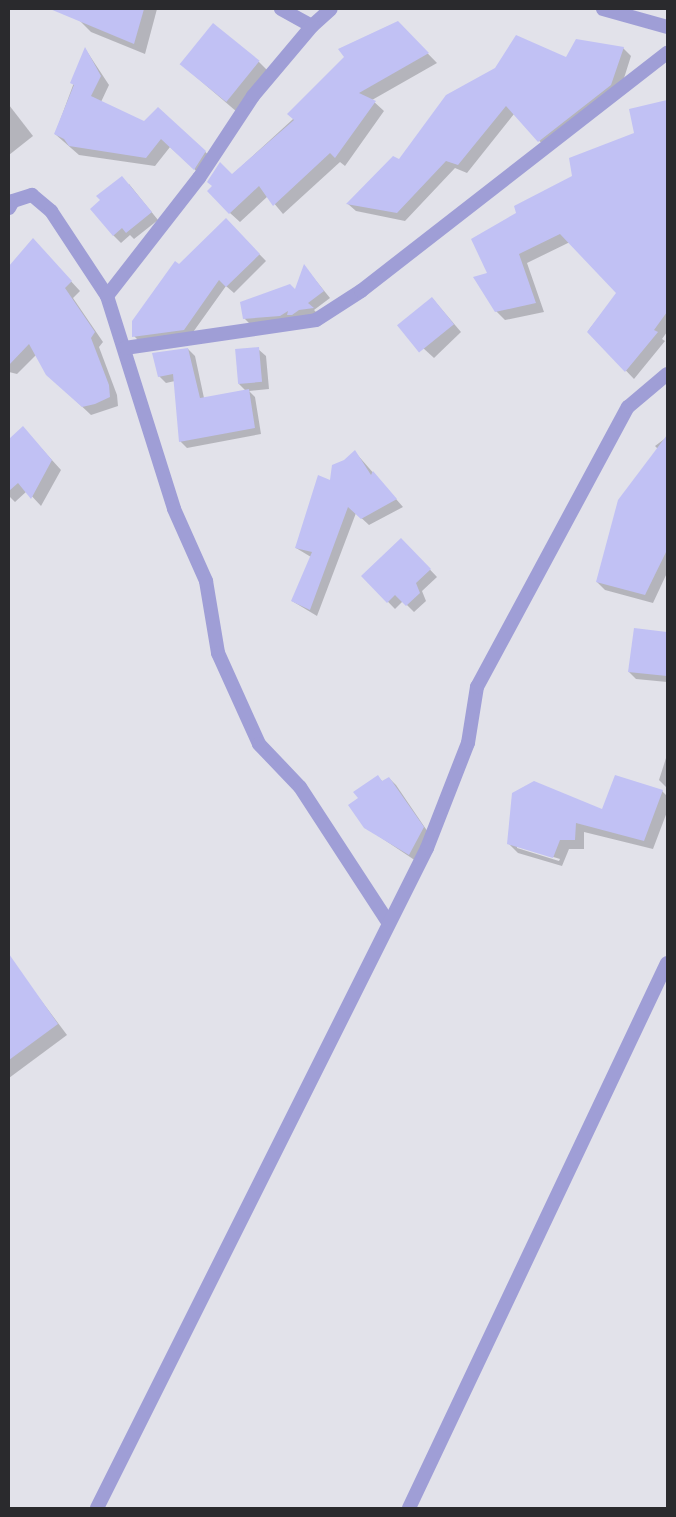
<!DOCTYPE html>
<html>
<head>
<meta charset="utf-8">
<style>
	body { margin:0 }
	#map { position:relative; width:676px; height:1517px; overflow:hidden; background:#e2e2ea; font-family:Roboto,sans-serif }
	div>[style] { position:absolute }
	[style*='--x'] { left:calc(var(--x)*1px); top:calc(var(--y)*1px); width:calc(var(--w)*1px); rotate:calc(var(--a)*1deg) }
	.shadow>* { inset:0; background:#0003 }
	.building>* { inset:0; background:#c1c1f4; transform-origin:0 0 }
	.minor>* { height:14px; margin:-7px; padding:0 7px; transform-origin:7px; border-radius:7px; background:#9f9ed6 }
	span { translate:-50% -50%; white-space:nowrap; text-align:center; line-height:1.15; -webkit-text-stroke:4px #eff0f7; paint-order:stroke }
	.frame { position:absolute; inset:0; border:10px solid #2a2a2d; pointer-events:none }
</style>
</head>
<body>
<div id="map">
	<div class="shadow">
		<i style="clip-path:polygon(87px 9px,157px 9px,145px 54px,91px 32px,80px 21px)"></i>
		<i style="clip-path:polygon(398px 23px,437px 63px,372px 100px,384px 111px,345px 166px,340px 162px,283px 214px,268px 196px,240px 222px,230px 213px,232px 175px)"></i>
		<i style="clip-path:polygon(623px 48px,631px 56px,619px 94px,547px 149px,514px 114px,467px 173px,455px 168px,405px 221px,356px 211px,348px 204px,399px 161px,566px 59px)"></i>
		<i style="clip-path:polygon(86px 50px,109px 85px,101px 102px,144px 122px,158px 108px,215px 161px,204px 178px,170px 147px,155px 166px,79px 155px,55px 134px)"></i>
		<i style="clip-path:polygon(259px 62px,269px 72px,237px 112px,181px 64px)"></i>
		<i style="clip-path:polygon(667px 101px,667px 176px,653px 181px,667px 190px,667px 332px,662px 339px,665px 341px,634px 379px,588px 331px,618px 293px,570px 242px,527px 263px,544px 312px,505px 320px,496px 311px,489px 274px,518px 213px,636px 134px,630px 110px)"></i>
		<i style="clip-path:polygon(9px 105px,33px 136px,9px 155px)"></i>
		<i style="clip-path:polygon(129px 184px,158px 220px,134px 239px,130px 235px,121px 243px,113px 235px)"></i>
		<i style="clip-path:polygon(226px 220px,266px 261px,234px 293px,226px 286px,191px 335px,141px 343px,134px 336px,179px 266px)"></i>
		<i style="clip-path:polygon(33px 240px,80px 291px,73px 298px,103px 342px,99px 347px,117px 395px,118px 406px,91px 415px,57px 383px,37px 354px,17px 374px,9px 372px,9px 268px)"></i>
		<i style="clip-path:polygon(304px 266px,330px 298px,314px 310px,319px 315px,251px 325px,244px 318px,296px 292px)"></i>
		<i style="clip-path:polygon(432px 298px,461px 332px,434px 358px,410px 336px)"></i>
		<i style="clip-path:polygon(188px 349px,195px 356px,204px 398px,246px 391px,239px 384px,258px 349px,266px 356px,269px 389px,249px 391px,255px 397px,261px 434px,187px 448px,180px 441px,175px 381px,166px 383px,159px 376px)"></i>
		<i style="clip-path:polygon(23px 428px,61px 470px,41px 506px,27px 491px,15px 502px,9px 496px,9px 440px)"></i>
		<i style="clip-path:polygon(667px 437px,667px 573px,653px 603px,605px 590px,597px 582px,658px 449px,655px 446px)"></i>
		<i style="clip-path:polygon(355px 452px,403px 507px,369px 525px,356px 513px,317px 616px,292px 601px,311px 557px,296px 548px,331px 481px)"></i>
		<i style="clip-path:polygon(401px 539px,437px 577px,422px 591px,426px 601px,414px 612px,403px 601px,395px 609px,363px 576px)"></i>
		<i style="clip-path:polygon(635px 629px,667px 633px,667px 682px,636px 679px,629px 672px)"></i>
		<i style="clip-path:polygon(667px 755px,667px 788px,659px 780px)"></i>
		<i style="clip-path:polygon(378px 777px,383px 782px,389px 778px,396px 785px,430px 835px,416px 861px,365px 827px)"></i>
		<i style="clip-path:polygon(evenodd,662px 791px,667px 796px,667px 812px,653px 849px,584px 832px,584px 849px,569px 849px,562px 866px,518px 853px,509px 844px,662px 791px,517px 846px,560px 859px,559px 861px,517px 848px,517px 846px)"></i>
		<i style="clip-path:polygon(13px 963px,67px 1035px,9px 1078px,9px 965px)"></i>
	</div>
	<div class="building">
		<i style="clip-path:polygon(50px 9px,144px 9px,134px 44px)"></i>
		<i style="clip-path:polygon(398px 21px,429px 53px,359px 93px,376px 101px,335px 158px,330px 153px,273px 206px,259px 186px,229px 214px,207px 191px,212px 186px,207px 182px,220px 162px,232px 174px,294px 120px,287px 114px,344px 57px,338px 49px)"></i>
		<i style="left:213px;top:23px;width:60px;height:53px;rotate:39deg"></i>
		<i style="clip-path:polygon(516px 35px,566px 57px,576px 39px,624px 47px,611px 85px,538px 142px,506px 106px,458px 165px,446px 161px,397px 213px,346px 204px,393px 156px,399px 159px,446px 95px,495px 68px)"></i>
		<i style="clip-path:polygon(85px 47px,101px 76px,91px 96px,144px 121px,158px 107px,206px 151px,194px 170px,161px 139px,146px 158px,69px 146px,64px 139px,54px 134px,74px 85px,70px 83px)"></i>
		<i style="clip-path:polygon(667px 100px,667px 312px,654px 330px,658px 332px,625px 372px,587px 332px,616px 293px,560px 234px,519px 254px,536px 303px,495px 312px,473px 277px,487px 273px,471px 239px,516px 213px,514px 206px,572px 176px,569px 158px,634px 133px,629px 109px)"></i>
		<i style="clip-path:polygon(122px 176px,152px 212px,126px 233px,122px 228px,113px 236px,90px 209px,100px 200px,96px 196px)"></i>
		<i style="clip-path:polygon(226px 218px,260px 254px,226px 287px,219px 280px,184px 330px,132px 337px,132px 321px,175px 261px,179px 264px)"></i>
		<i style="clip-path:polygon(33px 238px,72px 281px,65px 288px,95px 332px,91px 338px,109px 385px,110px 397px,95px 404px,82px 407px,46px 375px,29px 344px,9px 365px,9px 266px)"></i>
		<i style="clip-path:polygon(304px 264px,324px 291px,308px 303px,314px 308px,299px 310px,292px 315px,287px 315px,288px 311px,280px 316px,243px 319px,240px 302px,290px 284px,295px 289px)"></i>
		<i style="left:432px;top:297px;width:35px;height:45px;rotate:51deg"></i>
		<i style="left:259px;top:347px;width:35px;height:24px;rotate:85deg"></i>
		<i style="clip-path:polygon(188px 348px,200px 398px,249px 389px,255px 428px,179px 442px,173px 374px,158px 377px,152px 353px)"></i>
		<i style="clip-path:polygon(23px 426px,52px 460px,31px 499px,18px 483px,9px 491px,9px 439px)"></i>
		<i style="clip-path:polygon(667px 435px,667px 550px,645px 595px,596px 582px,618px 500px)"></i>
		<i style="clip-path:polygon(355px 450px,371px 475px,373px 471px,397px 499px,361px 519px,348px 507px,310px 610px,291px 601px,312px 552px,295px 548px,318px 475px,330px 480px,332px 465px,344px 460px)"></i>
		<i style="clip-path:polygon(401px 538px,431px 569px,416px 583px,420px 593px,406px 606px,395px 595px,387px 603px,361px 576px)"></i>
		<i style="clip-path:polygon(634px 628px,667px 632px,667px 676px,628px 672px)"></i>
		<i style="clip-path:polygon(378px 775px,382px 781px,389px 777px,424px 827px,409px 855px,364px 828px,348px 805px,358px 798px,353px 792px)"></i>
		<i style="clip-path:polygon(615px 775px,663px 790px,644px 841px,576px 823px,575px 840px,560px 840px,553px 858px,507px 844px,512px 793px,534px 781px,602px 809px)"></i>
		<i style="clip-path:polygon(9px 954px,58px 1024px,9px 1060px)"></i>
	</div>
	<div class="minor">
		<i style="--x:281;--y:9;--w:35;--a:29"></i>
		<i style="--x:312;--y:26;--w:25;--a:-42"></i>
		<i style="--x:603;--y:9;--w:66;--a:15.7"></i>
		<i style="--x:9;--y:208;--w:8;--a:-60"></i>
		<i style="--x:13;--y:201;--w:20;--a:-18"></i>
		<i style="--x:32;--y:195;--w:25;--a:40"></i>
		<i style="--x:51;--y:211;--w:102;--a:56.6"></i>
		<i style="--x:107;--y:296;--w:223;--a:72.5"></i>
		<i style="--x:174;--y:509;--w:79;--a:66"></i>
		<i style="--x:206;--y:581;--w:73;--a:80.5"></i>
		<i style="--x:218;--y:653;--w:100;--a:65.7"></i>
		<i style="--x:259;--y:744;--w:59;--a:46.4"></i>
		<i style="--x:300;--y:787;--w:161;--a:56.9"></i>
		<i style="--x:107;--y:296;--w:150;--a:-52.1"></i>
		<i style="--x:199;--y:178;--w:98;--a:-56.6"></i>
		<i style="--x:253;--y:96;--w:92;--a:-49.9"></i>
		<i style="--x:125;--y:348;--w:193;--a:-8.3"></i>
		<i style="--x:316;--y:320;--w:54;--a:-32.8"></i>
		<i style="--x:361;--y:291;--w:388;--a:-37.9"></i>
		<i style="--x:97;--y:1508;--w:738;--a:-63.43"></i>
		<i style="--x:427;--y:848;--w:113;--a:-68.7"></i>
		<i style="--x:468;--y:743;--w:57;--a:-80.9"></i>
		<i style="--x:477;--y:687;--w:318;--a:-61.7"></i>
		<i style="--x:628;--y:407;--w:51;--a:-40.2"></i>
		<i style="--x:409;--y:1508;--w:603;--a:-64.67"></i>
	</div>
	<div class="frame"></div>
</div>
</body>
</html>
